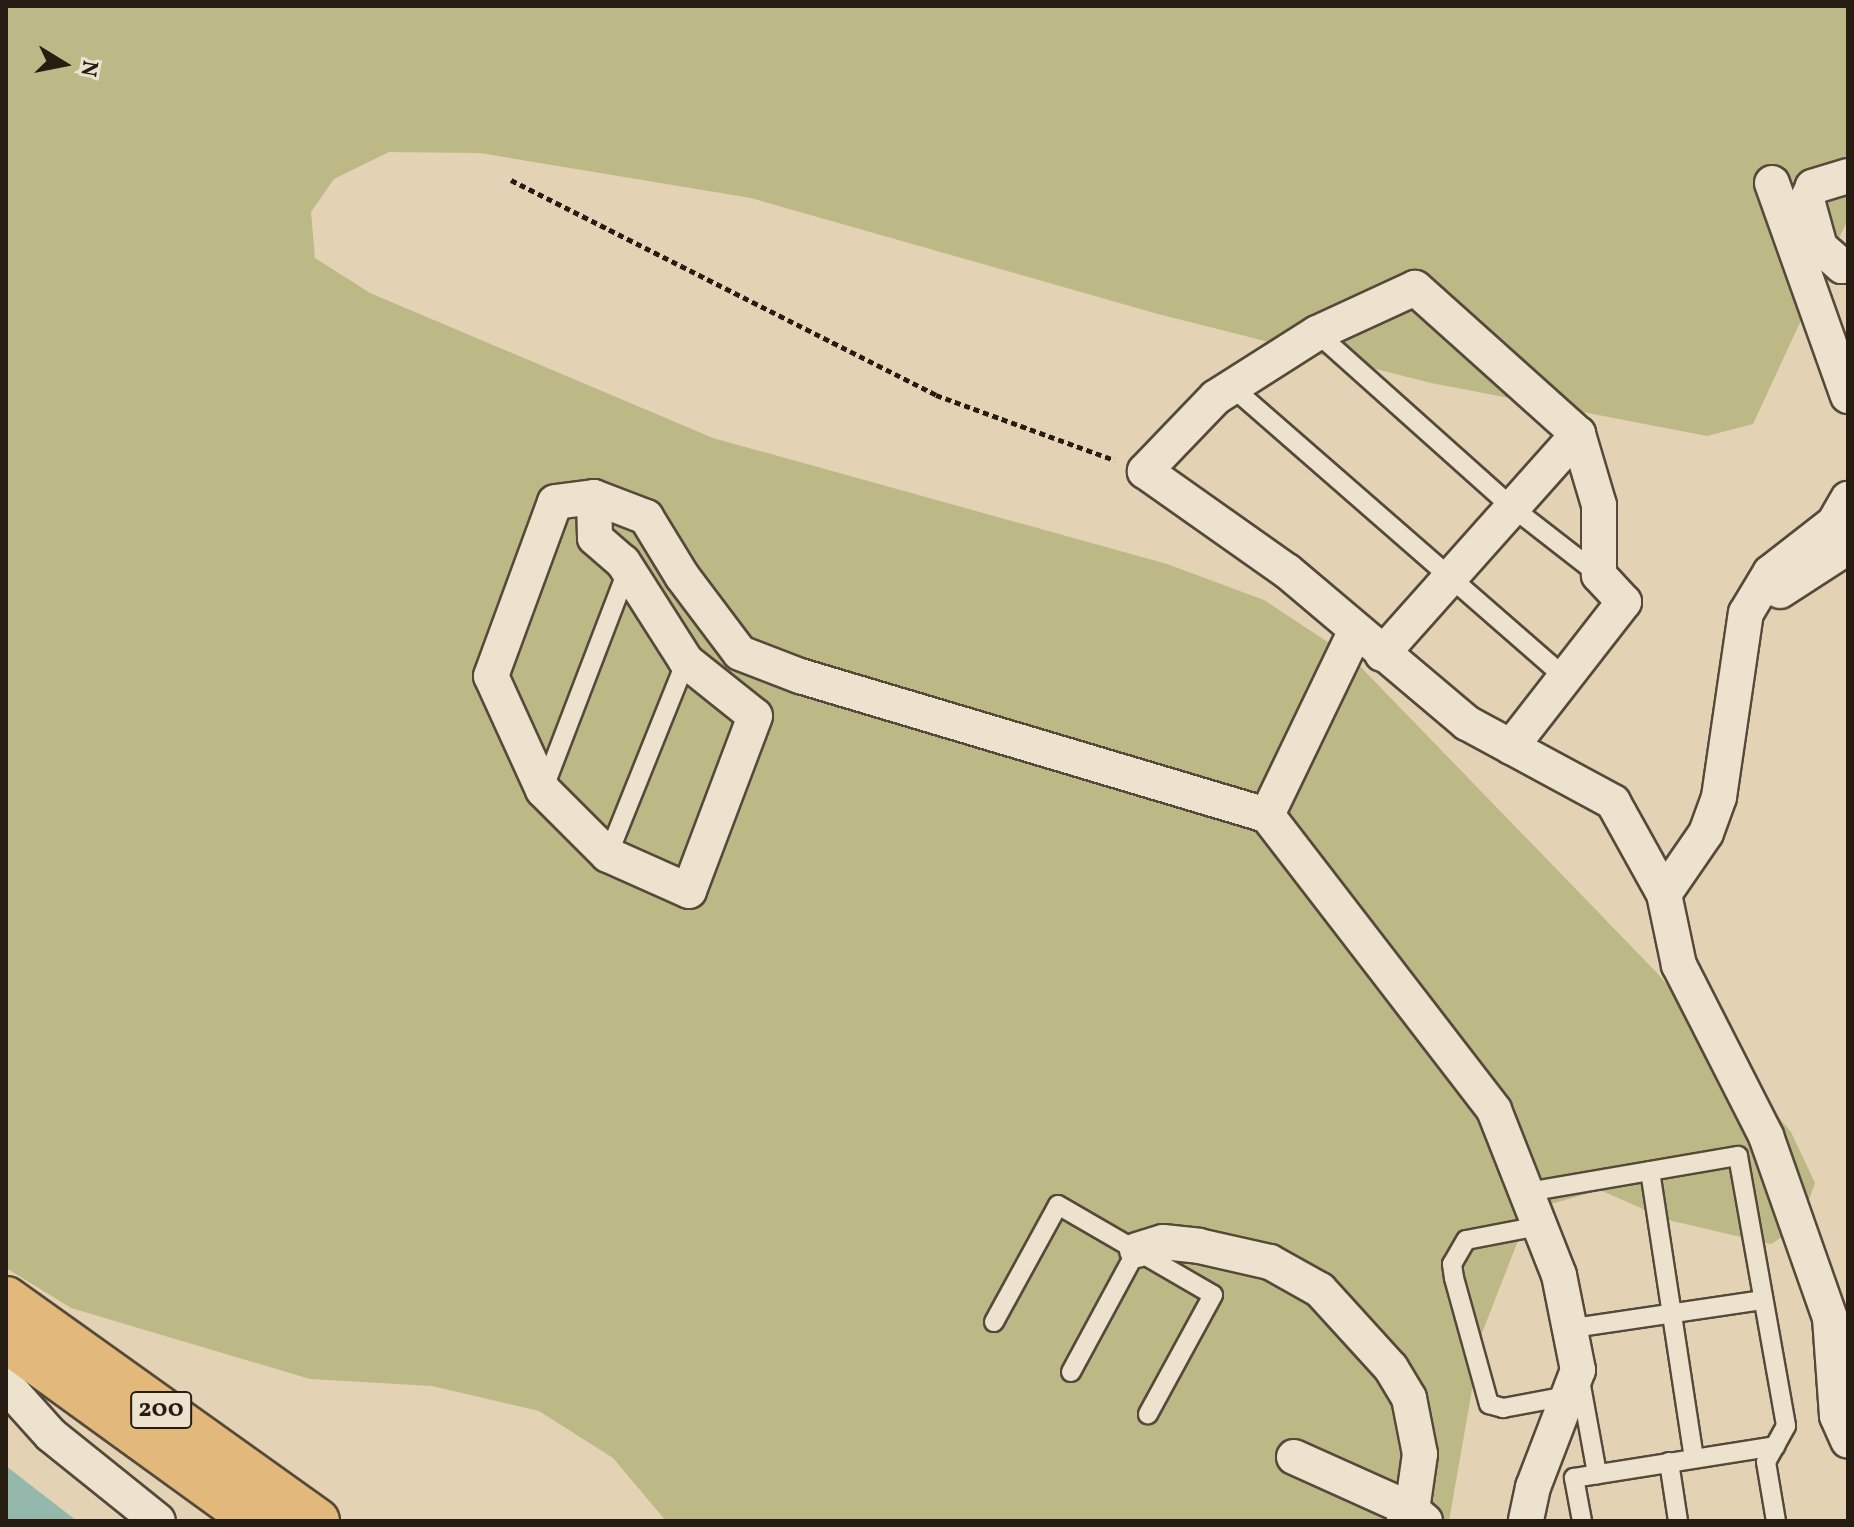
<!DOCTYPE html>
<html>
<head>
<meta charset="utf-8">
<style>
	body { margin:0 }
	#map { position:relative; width:1854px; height:1527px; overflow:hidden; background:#e3d2b4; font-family:Vollkorn,serif }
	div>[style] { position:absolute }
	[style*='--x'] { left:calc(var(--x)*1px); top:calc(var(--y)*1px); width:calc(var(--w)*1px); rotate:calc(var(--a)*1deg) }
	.green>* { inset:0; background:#bcb987 }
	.water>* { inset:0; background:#95b8ad }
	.path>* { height:5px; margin-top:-2.5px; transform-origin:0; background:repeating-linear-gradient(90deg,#261c12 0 6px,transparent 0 10px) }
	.roads { filter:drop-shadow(2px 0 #554a3a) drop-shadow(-2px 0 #554a3a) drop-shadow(0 2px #554a3a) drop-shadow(0 -2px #554a3a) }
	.lane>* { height:18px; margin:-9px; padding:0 9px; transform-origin:9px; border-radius:9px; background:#ede2ce }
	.street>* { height:34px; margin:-17px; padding:0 17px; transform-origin:17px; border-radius:17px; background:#ede2ce }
	.highway>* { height:44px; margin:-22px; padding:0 22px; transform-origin:22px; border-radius:22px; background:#e2b97a }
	span { translate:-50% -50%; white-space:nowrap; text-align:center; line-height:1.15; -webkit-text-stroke:6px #ede2ce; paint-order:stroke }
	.shield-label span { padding:2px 6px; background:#ede2ce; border:2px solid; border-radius:6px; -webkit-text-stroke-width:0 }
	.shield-label { font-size:26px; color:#261c12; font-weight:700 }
	.frame { position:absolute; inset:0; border:8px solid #261c12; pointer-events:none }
	.north { position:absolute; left:24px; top:24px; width:80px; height:80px; -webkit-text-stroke:6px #ede2ce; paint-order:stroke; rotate:100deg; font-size:22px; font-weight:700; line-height:32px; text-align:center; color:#261c12 }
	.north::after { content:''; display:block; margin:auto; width:28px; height:36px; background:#261c12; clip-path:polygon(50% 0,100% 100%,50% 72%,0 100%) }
</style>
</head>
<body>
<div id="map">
	<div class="green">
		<i style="clip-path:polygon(6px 6px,1848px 6px,1848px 219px,1753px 424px,1707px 436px,1431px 383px,1158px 314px,751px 198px,480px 153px,389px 152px,334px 179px,311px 212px,315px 258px,370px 293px,713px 438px,1167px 564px,1264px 600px,1352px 658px,1658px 974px,1791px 1132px,1815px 1183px,1800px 1225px,1771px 1244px,1668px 1220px,1600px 1190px,1530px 1210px,1482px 1333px,1449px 1521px,666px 1521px,613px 1458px,539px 1411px,432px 1386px,310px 1379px,71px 1308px,6px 1268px)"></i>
	</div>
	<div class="water">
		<i style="clip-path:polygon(6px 1466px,77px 1521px,6px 1521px)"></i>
	</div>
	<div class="path">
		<i style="--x:511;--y:180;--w:476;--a:26.8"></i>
		<i style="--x:936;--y:395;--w:190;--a:20"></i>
	</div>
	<div class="roads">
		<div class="lane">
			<i style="--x:1317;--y:333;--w:263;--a:41.8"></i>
			<i style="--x:1513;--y:508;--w:109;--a:37.9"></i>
			<i style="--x:1232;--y:387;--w:441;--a:41.1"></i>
			<i style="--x:543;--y:790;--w:237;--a:-69"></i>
			<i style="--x:608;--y:855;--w:209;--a:-68.1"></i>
			<i style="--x:1650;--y:1171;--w:290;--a:81.3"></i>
			<i style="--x:1527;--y:1192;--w:214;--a:-9.7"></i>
			<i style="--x:1738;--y:1156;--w:274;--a:79.9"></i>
			<i style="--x:1786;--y:1426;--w:41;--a:119.1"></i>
			<i style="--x:1766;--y:1462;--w:60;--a:80.4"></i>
			<i style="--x:1539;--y:1226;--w:74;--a:169.1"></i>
			<i style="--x:1466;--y:1240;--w:28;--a:120"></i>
			<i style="--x:1452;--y:1264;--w:14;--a:82"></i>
			<i style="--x:1454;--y:1278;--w:131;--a:74.5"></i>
			<i style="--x:1489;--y:1404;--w:15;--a:16"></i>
			<i style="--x:1503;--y:1408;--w:66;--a:-10.5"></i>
			<i style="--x:994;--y:1322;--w:133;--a:-61.3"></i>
			<i style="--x:1058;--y:1205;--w:179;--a:30.1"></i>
			<i style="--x:1213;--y:1295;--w:136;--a:118.6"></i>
			<i style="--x:1573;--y:1328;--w:192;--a:-8.4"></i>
			<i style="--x:1071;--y:1372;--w:139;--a:-61.6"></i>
			<i style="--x:1580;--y:1380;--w:96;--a:79.7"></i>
			<i style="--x:1669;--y:1462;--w:60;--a:81.3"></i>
			<i style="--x:1582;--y:1521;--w:44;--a:-100.5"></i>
			<i style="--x:1574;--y:1478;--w:204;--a:-9"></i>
		</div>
		<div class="street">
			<i style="--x:1848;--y:176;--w:37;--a:163"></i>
			<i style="--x:1813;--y:187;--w:14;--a:115"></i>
			<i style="--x:1807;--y:200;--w:49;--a:74.5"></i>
			<i style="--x:1820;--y:247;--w:29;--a:41"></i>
			<i style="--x:1842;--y:266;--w:6;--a:-18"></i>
			<i style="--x:1772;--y:183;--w:226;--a:70.4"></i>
			<i style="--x:594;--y:497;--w:41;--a:88.6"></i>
			<i style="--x:595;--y:538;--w:37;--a:41"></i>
			<i style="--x:623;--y:562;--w:117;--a:57.5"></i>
			<i style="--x:686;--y:661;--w:88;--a:38.6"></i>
			<i style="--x:755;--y:716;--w:187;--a:110.7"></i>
			<i style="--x:689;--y:891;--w:89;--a:-156"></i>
			<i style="--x:608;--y:855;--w:92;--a:-135"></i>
			<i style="--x:543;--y:790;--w:125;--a:-114.5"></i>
			<i style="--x:491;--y:676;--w:185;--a:-69.8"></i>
			<i style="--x:555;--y:502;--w:39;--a:-7"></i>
			<i style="--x:594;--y:497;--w:56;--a:21"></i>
			<i style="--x:646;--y:517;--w:69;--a:58.6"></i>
			<i style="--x:682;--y:576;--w:96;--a:53"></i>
			<i style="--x:740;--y:653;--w:64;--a:21"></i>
			<i style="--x:800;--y:676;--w:487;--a:16.6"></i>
			<i style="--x:1267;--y:815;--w:372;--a:52.4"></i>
			<i style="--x:1494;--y:1110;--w:177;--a:68.5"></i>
			<i style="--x:1559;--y:1275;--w:97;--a:78.7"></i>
			<i style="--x:1578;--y:1370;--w:125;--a:111"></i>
			<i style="--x:1533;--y:1487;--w:35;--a:102"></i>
			<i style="--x:1780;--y:591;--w:81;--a:-32.9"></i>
			<i style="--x:1382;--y:654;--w:295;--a:-48.3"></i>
			<i style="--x:1511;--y:747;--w:184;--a:-52.1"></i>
			<i style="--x:1624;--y:602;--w:37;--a:-133"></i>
			<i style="--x:1599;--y:575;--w:70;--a:-90"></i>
			<i style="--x:1599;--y:505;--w:74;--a:-106.5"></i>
			<i style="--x:1578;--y:434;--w:219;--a:-138.1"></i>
			<i style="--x:1415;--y:288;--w:108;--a:155.3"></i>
			<i style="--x:1317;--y:333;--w:120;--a:147.6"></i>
			<i style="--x:1216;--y:397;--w:103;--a:133.8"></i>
			<i style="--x:1145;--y:471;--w:174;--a:35.2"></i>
			<i style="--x:1287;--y:571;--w:236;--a:40.2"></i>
			<i style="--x:1467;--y:723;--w:166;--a:28.4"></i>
			<i style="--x:1613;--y:802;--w:105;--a:61"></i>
			<i style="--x:1664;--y:894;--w:73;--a:78.1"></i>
			<i style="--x:1679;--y:965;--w:192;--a:63"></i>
			<i style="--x:1766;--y:1136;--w:193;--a:70.6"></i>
			<i style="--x:1830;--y:1318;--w:98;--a:85.9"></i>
			<i style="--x:1837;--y:1416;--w:27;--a:66"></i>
			<i style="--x:1267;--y:815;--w:203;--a:-64.3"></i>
			<i style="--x:1664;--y:894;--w:74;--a:-55.5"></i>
			<i style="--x:1706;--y:833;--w:38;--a:-70"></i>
			<i style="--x:1719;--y:797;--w:186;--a:-81.7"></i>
			<i style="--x:1746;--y:613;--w:47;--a:-59"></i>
			<i style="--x:1770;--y:573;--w:81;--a:-38"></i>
			<i style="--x:1834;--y:523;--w:28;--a:-60"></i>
			<i style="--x:1137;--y:1250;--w:27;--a:-17"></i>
			<i style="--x:1163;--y:1242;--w:36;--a:6"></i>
			<i style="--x:1199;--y:1246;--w:73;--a:12.7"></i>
			<i style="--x:1270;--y:1262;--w:57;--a:29.2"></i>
			<i style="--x:1320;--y:1290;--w:105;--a:47.7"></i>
			<i style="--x:1391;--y:1368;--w:35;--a:59"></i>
			<i style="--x:1409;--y:1398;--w:57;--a:78.9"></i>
			<i style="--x:1420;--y:1454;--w:57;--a:98.1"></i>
			<i style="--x:1412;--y:1510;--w:17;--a:40"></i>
			<i style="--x:6;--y:1385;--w:67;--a:48"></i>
			<i style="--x:51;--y:1435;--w:137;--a:38.8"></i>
			<i style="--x:1294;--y:1457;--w:129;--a:24.2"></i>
			<i style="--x:1412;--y:1510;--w:14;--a:126"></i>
		</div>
		<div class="highway">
			<i style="--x:6;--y:1299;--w:382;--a:35.5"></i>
			<i style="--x:6;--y:1340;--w:309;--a:35.9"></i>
		</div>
	</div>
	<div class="shield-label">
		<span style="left:161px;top:1410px">200</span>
	</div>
	<div class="frame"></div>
	<div class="north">N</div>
</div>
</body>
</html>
